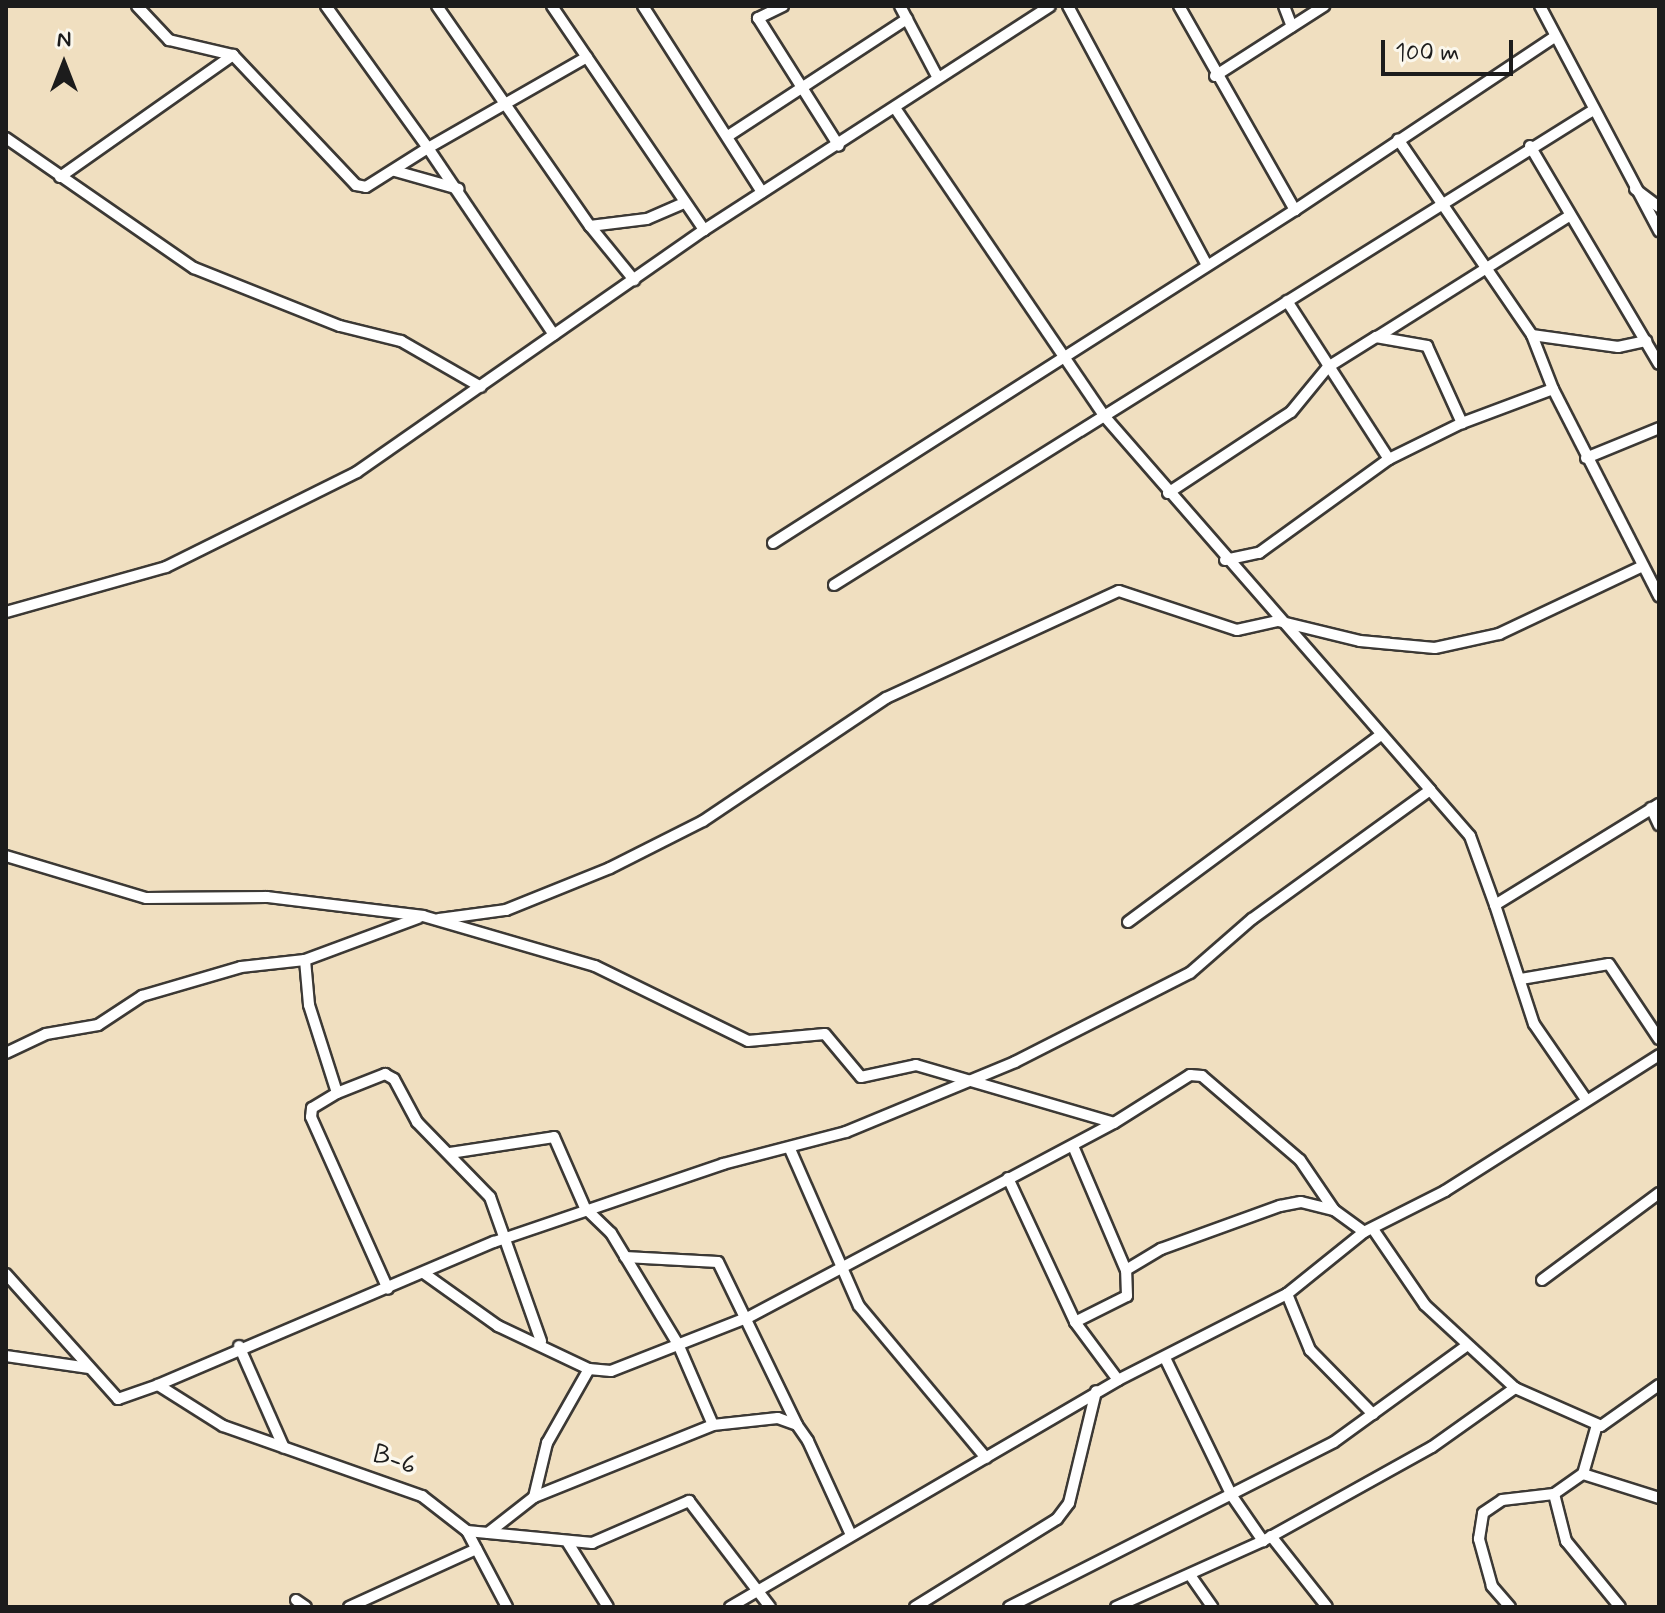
<!DOCTYPE html>
<html>
<head>
<meta charset="utf-8">
<style>
	body { margin:0 }
	#map { position:relative; width:1665px; height:1613px; overflow:hidden; background:#f0dfc0; font-family:Mynerve,sans-serif }
	div>[style] { position:absolute }
	[style*='--x'] { left:calc(var(--x)*1px); top:calc(var(--y)*1px); width:calc(var(--w)*1px); rotate:calc(var(--a)*1deg) }
	.roads { filter:drop-shadow(2px 0 #3c3935) drop-shadow(-2px 0 #3c3935) drop-shadow(0 2px #3c3935) drop-shadow(0 -2px #3c3935) }
	.minor>* { height:10px; margin:-5px; padding:0 5px; transform-origin:5px; border-radius:5px; background:#fff }
	span { translate:-50% -50%; white-space:nowrap; text-align:center; line-height:1.15; -webkit-text-stroke:7px #fbf7ec; paint-order:stroke }
	.street-label { font-size:28px; color:#1c1c1c }
	.frame { position:absolute; inset:0; border:8px solid #1c1c1c; pointer-events:none }
	.north { position:absolute; left:24px; top:24px; width:80px; height:80px; -webkit-text-stroke:6px #fbf7ec; paint-order:stroke; rotate:0deg; font-size:22px; font-weight:700; line-height:32px; text-align:center; color:#1c1c1c }
	.north::after { content:''; display:block; margin:auto; width:28px; height:36px; background:#1c1c1c; clip-path:polygon(50% 0,100% 100%,50% 72%,0 100%) }
	.scale { position:absolute; left:1381px; top:40px; width:132px; height:36px; box-sizing:border-box; border:4px solid #1c1c1c; border-top:0; padding-left:10px; font-size:24px; line-height:28px; white-space:nowrap; color:#1c1c1c; -webkit-text-stroke:6px #fbf7ec; paint-order:stroke }
</style>
</head>
<body>
<div id="map">
	<div class="roads">
		<div class="minor">
			<i style="--x:137;--y:6;--w:47;--a:46.7"></i>
			<i style="--x:169;--y:40;--w:66;--a:13.2"></i>
			<i style="--x:233;--y:55;--w:179;--a:46.6"></i>
			<i style="--x:356;--y:185;--w:10;--a:11"></i>
			<i style="--x:366;--y:187;--w:73;--a:-32.2"></i>
			<i style="--x:428;--y:148;--w:225;--a:56"></i>
			<i style="--x:326;--y:6;--w:175;--a:54.3"></i>
			<i style="--x:428;--y:148;--w:183;--a:-29.8"></i>
			<i style="--x:437;--y:6;--w:268;--a:55.2"></i>
			<i style="--x:590;--y:226;--w:57;--a:-7"></i>
			<i style="--x:647;--y:219;--w:40;--a:-23.4"></i>
			<i style="--x:552;--y:6;--w:271;--a:55.8"></i>
			<i style="--x:643;--y:6;--w:221;--a:57.4"></i>
			<i style="--x:783;--y:6;--w:28;--a:154"></i>
			<i style="--x:758;--y:18;--w:151;--a:57.7"></i>
			<i style="--x:900;--y:6;--w:81;--a:62.2"></i>
			<i style="--x:1068;--y:6;--w:294;--a:61.8"></i>
			<i style="--x:1179;--y:6;--w:235;--a:60.4"></i>
			<i style="--x:1295;--y:210;--w:310;--a:-33.7"></i>
			<i style="--x:1284;--y:6;--w:22;--a:69"></i>
			<i style="--x:1540;--y:6;--w:255;--a:62.1"></i>
			<i style="--x:1215;--y:76;--w:130;--a:-32.7"></i>
			<i style="--x:895;--y:108;--w:374;--a:55.8"></i>
			<i style="--x:1105;--y:417;--w:495;--a:48.9"></i>
			<i style="--x:728;--y:136;--w:214;--a:-33.2"></i>
			<i style="--x:6;--y:138;--w:229;--a:34.7"></i>
			<i style="--x:194;--y:268;--w:157;--a:21.7"></i>
			<i style="--x:340;--y:326;--w:63;--a:13.8"></i>
			<i style="--x:401;--y:341;--w:92;--a:29.9"></i>
			<i style="--x:1530;--y:146;--w:253;--a:59.4"></i>
			<i style="--x:395;--y:171;--w:66;--a:15.7"></i>
			<i style="--x:60;--y:177;--w:212;--a:-35.2"></i>
			<i style="--x:1635;--y:189;--w:30;--a:37"></i>
			<i style="--x:590;--y:226;--w:70;--a:50.8"></i>
			<i style="--x:1287;--y:301;--w:188;--a:57.2"></i>
			<i style="--x:1532;--y:335;--w:87;--a:7.9"></i>
			<i style="--x:1618;--y:347;--w:29;--a:-12"></i>
			<i style="--x:1377;--y:337;--w:227;--a:-32.2"></i>
			<i style="--x:1553;--y:389;--w:233;--a:62.9"></i>
			<i style="--x:1586;--y:458;--w:79;--a:-22.3"></i>
			<i style="--x:1168;--y:493;--w:147;--a:-33.4"></i>
			<i style="--x:1291;--y:412;--w:58;--a:-50.6"></i>
			<i style="--x:1328;--y:367;--w:57;--a:-32"></i>
			<i style="--x:1376;--y:337;--w:52;--a:10"></i>
			<i style="--x:1427;--y:346;--w:85;--a:65.6"></i>
			<i style="--x:1462;--y:423;--w:97;--a:-20.5"></i>
			<i style="--x:1553;--y:389;--w:58;--a:-111.3"></i>
			<i style="--x:1532;--y:335;--w:237;--a:-124.4"></i>
			<i style="--x:773;--y:543;--w:619;--a:-32.54"></i>
			<i style="--x:1225;--y:560;--w:35;--a:-12"></i>
			<i style="--x:1259;--y:553;--w:160;--a:-35.9"></i>
			<i style="--x:1389;--y:459;--w:81;--a:-26.3"></i>
			<i style="--x:834;--y:585;--w:892;--a:-32.03"></i>
			<i style="--x:6;--y:612;--w:166;--a:-15.7"></i>
			<i style="--x:166;--y:567;--w:213;--a:-26.4"></i>
			<i style="--x:357;--y:472;--w:423;--a:-34.9"></i>
			<i style="--x:704;--y:230;--w:412;--a:-32.9"></i>
			<i style="--x:1651;--y:808;--w:19;--a:65"></i>
			<i style="--x:6;--y:856;--w:146;--a:16.7"></i>
			<i style="--x:146;--y:898;--w:121;--a:-0.5"></i>
			<i style="--x:267;--y:897;--w:157;--a:6.9"></i>
			<i style="--x:423;--y:916;--w:179;--a:16.2"></i>
			<i style="--x:595;--y:966;--w:170;--a:26.1"></i>
			<i style="--x:748;--y:1041;--w:77;--a:-5.2"></i>
			<i style="--x:825;--y:1034;--w:56;--a:50.1"></i>
			<i style="--x:861;--y:1077;--w:56;--a:-12.3"></i>
			<i style="--x:916;--y:1065;--w:206;--a:16.3"></i>
			<i style="--x:1114;--y:1123;--w:90;--a:-32.3"></i>
			<i style="--x:1190;--y:1075;--w:12;--a:5"></i>
			<i style="--x:1202;--y:1076;--w:129;--a:40.6"></i>
			<i style="--x:1300;--y:1160;--w:60;--a:55.8"></i>
			<i style="--x:1334;--y:1210;--w:37;--a:36"></i>
			<i style="--x:1364;--y:1232;--w:91;--a:-26.8"></i>
			<i style="--x:1445;--y:1191;--w:254;--a:-32.4"></i>
			<i style="--x:1495;--y:905;--w:125;--a:71.9"></i>
			<i style="--x:1534;--y:1024;--w:90;--a:55.4"></i>
			<i style="--x:439;--y:919;--w:68;--a:-7.7"></i>
			<i style="--x:506;--y:910;--w:112;--a:-22"></i>
			<i style="--x:610;--y:868;--w:104;--a:-26.8"></i>
			<i style="--x:703;--y:821;--w:220;--a:-33.9"></i>
			<i style="--x:886;--y:698;--w:256;--a:-24.7"></i>
			<i style="--x:1119;--y:591;--w:124;--a:18.3"></i>
			<i style="--x:1237;--y:630;--w:42;--a:-12.4"></i>
			<i style="--x:1278;--y:621;--w:84;--a:13.7"></i>
			<i style="--x:1360;--y:641;--w:75;--a:5.3"></i>
			<i style="--x:1435;--y:648;--w:66;--a:-12.3"></i>
			<i style="--x:1499;--y:634;--w:157;--a:-25.3"></i>
			<i style="--x:1128;--y:922;--w:315;--a:-36.5"></i>
			<i style="--x:305;--y:960;--w:45;--a:84.9"></i>
			<i style="--x:309;--y:1005;--w:92;--a:72.3"></i>
			<i style="--x:337;--y:1093;--w:29;--a:149"></i>
			<i style="--x:312;--y:1108;--w:9;--a:96"></i>
			<i style="--x:311;--y:1117;--w:188;--a:65.9"></i>
			<i style="--x:1521;--y:979;--w:89;--a:-9.7"></i>
			<i style="--x:1609;--y:964;--w:90;--a:56.3"></i>
			<i style="--x:6;--y:1053;--w:44;--a:-25.4"></i>
			<i style="--x:46;--y:1034;--w:53;--a:-9.8"></i>
			<i style="--x:98;--y:1025;--w:53;--a:-33.4"></i>
			<i style="--x:142;--y:996;--w:103;--a:-16.3"></i>
			<i style="--x:241;--y:967;--w:64;--a:-6.2"></i>
			<i style="--x:305;--y:960;--w:121;--a:-20.4"></i>
			<i style="--x:337;--y:1093;--w:52;--a:-21.6"></i>
			<i style="--x:385;--y:1074;--w:10;--a:29"></i>
			<i style="--x:394;--y:1079;--w:49;--a:61.9"></i>
			<i style="--x:417;--y:1122;--w:105;--a:45.8"></i>
			<i style="--x:490;--y:1197;--w:153;--a:70.5"></i>
			<i style="--x:1073;--y:1146;--w:135;--a:66.9"></i>
			<i style="--x:790;--y:1149;--w:171;--a:66.3"></i>
			<i style="--x:859;--y:1306;--w:198;--a:50.1"></i>
			<i style="--x:450;--y:1153;--w:105;--a:-8.7"></i>
			<i style="--x:554;--y:1137;--w:77;--a:66.4"></i>
			<i style="--x:585;--y:1208;--w:36;--a:44"></i>
			<i style="--x:611;--y:1233;--w:130;--a:58.9"></i>
			<i style="--x:678;--y:1344;--w:88;--a:66.6"></i>
			<i style="--x:1008;--y:1178;--w:159;--a:65"></i>
			<i style="--x:1075;--y:1322;--w:72;--a:53.4"></i>
			<i style="--x:1118;--y:1380;--w:190;--a:-27"></i>
			<i style="--x:1287;--y:1294;--w:99;--a:-38.8"></i>
			<i style="--x:1375;--y:1232;--w:88;--a:55.6"></i>
			<i style="--x:1425;--y:1305;--w:122;--a:42.7"></i>
			<i style="--x:1515;--y:1388;--w:94;--a:23.8"></i>
			<i style="--x:1601;--y:1426;--w:71;--a:-35.3"></i>
			<i style="--x:625;--y:1257;--w:93;--a:3.1"></i>
			<i style="--x:718;--y:1262;--w:181;--a:64.1"></i>
			<i style="--x:6;--y:1274;--w:168;--a:48.1"></i>
			<i style="--x:118;--y:1399;--w:42;--a:-19.3"></i>
			<i style="--x:158;--y:1385;--w:77;--a:32.2"></i>
			<i style="--x:223;--y:1426;--w:211;--a:19.4"></i>
			<i style="--x:422;--y:1496;--w:57;--a:37.9"></i>
			<i style="--x:467;--y:1531;--w:126;--a:5.5"></i>
			<i style="--x:592;--y:1543;--w:106;--a:-23.4"></i>
			<i style="--x:689;--y:1501;--w:133;--a:52.6"></i>
			<i style="--x:425;--y:1274;--w:90;--a:35.5"></i>
			<i style="--x:498;--y:1326;--w:101;--a:25.3"></i>
			<i style="--x:589;--y:1369;--w:22;--a:5"></i>
			<i style="--x:611;--y:1371;--w:148;--a:-21.4"></i>
			<i style="--x:749;--y:1317;--w:413;--a:-28"></i>
			<i style="--x:1542;--y:1280;--w:146;--a:-36.6"></i>
			<i style="--x:1287;--y:1294;--w:61;--a:67.7"></i>
			<i style="--x:1310;--y:1350;--w:90;--a:45.5"></i>
			<i style="--x:1075;--y:1322;--w:58;--a:-26.6"></i>
			<i style="--x:1127;--y:1296;--w:26;--a:-92"></i>
			<i style="--x:1126;--y:1270;--w:41;--a:-31"></i>
			<i style="--x:1161;--y:1249;--w:127;--a:-19.9"></i>
			<i style="--x:1280;--y:1206;--w:21;--a:-11"></i>
			<i style="--x:1301;--y:1202;--w:34;--a:14"></i>
			<i style="--x:239;--y:1346;--w:111;--a:66.2"></i>
			<i style="--x:6;--y:1356;--w:84;--a:8.2"></i>
			<i style="--x:1165;--y:1358;--w:153;--a:64.1"></i>
			<i style="--x:1232;--y:1496;--w:55;--a:55.4"></i>
			<i style="--x:158;--y:1385;--w:365;--a:-23.1"></i>
			<i style="--x:494;--y:1242;--w:242;--a:-18.8"></i>
			<i style="--x:723;--y:1164;--w:127;--a:-14.6"></i>
			<i style="--x:846;--y:1132;--w:183;--a:-22.5"></i>
			<i style="--x:1015;--y:1062;--w:196;--a:-27"></i>
			<i style="--x:1190;--y:973;--w:82;--a:-41.1"></i>
			<i style="--x:1252;--y:919;--w:220;--a:-35.9"></i>
			<i style="--x:1430;--y:790;--w:61;--a:49"></i>
			<i style="--x:1470;--y:836;--w:73;--a:70.1"></i>
			<i style="--x:1495;--y:905;--w:193;--a:-31.6"></i>
			<i style="--x:1583;--y:1474;--w:80;--a:17.5"></i>
			<i style="--x:1554;--y:1494;--w:49;--a:75.7"></i>
			<i style="--x:1566;--y:1541;--w:85;--a:50.7"></i>
			<i style="--x:534;--y:1497;--w:193;--a:-21.9"></i>
			<i style="--x:713;--y:1425;--w:65;--a:-6.1"></i>
			<i style="--x:778;--y:1418;--w:20;--a:20"></i>
			<i style="--x:797;--y:1425;--w:19;--a:55"></i>
			<i style="--x:808;--y:1441;--w:103;--a:65.4"></i>
			<i style="--x:467;--y:1531;--w:86;--a:62.2"></i>
			<i style="--x:488;--y:1533;--w:58;--a:-38"></i>
			<i style="--x:534;--y:1497;--w:56;--a:-76.5"></i>
			<i style="--x:547;--y:1443;--w:85;--a:-60.4"></i>
			<i style="--x:1271;--y:1536;--w:90;--a:51.7"></i>
			<i style="--x:568;--y:1543;--w:75;--a:58"></i>
			<i style="--x:1190;--y:1575;--w:39;--a:55"></i>
			<i style="--x:296;--y:1600;--w:12;--a:35"></i>
			<i style="--x:349;--y:1607;--w:140;--a:-24.5"></i>
			<i style="--x:730;--y:1607;--w:450;--a:-30.3"></i>
			<i style="--x:915;--y:1607;--w:167;--a:-31.8"></i>
			<i style="--x:1057;--y:1519;--w:20;--a:-53"></i>
			<i style="--x:1069;--y:1503;--w:115;--a:-76.4"></i>
			<i style="--x:1009;--y:1607;--w:364;--a:-26.9"></i>
			<i style="--x:1334;--y:1442;--w:163;--a:-36"></i>
			<i style="--x:1116;--y:1607;--w:161;--a:-24.2"></i>
			<i style="--x:1263;--y:1541;--w:193;--a:-29.1"></i>
			<i style="--x:1432;--y:1447;--w:102;--a:-35.4"></i>
			<i style="--x:1510;--y:1607;--w:28;--a:-131"></i>
			<i style="--x:1492;--y:1586;--w:49;--a:-105.5"></i>
			<i style="--x:1479;--y:1539;--w:26;--a:-81"></i>
			<i style="--x:1483;--y:1513;--w:23;--a:-34"></i>
			<i style="--x:1502;--y:1500;--w:52;--a:-6.6"></i>
			<i style="--x:1554;--y:1494;--w:35;--a:-35"></i>
			<i style="--x:1583;--y:1474;--w:51;--a:-74.1"></i>
		</div>
	</div>
	<div class="street-label">
		<span style="left:394px;top:1461px;rotate:19deg">B-6</span>
	</div>
	<div class="frame"></div>
	<div class="north">N</div>
	<div class="scale">100 m</div>
</div>
</body>
</html>
